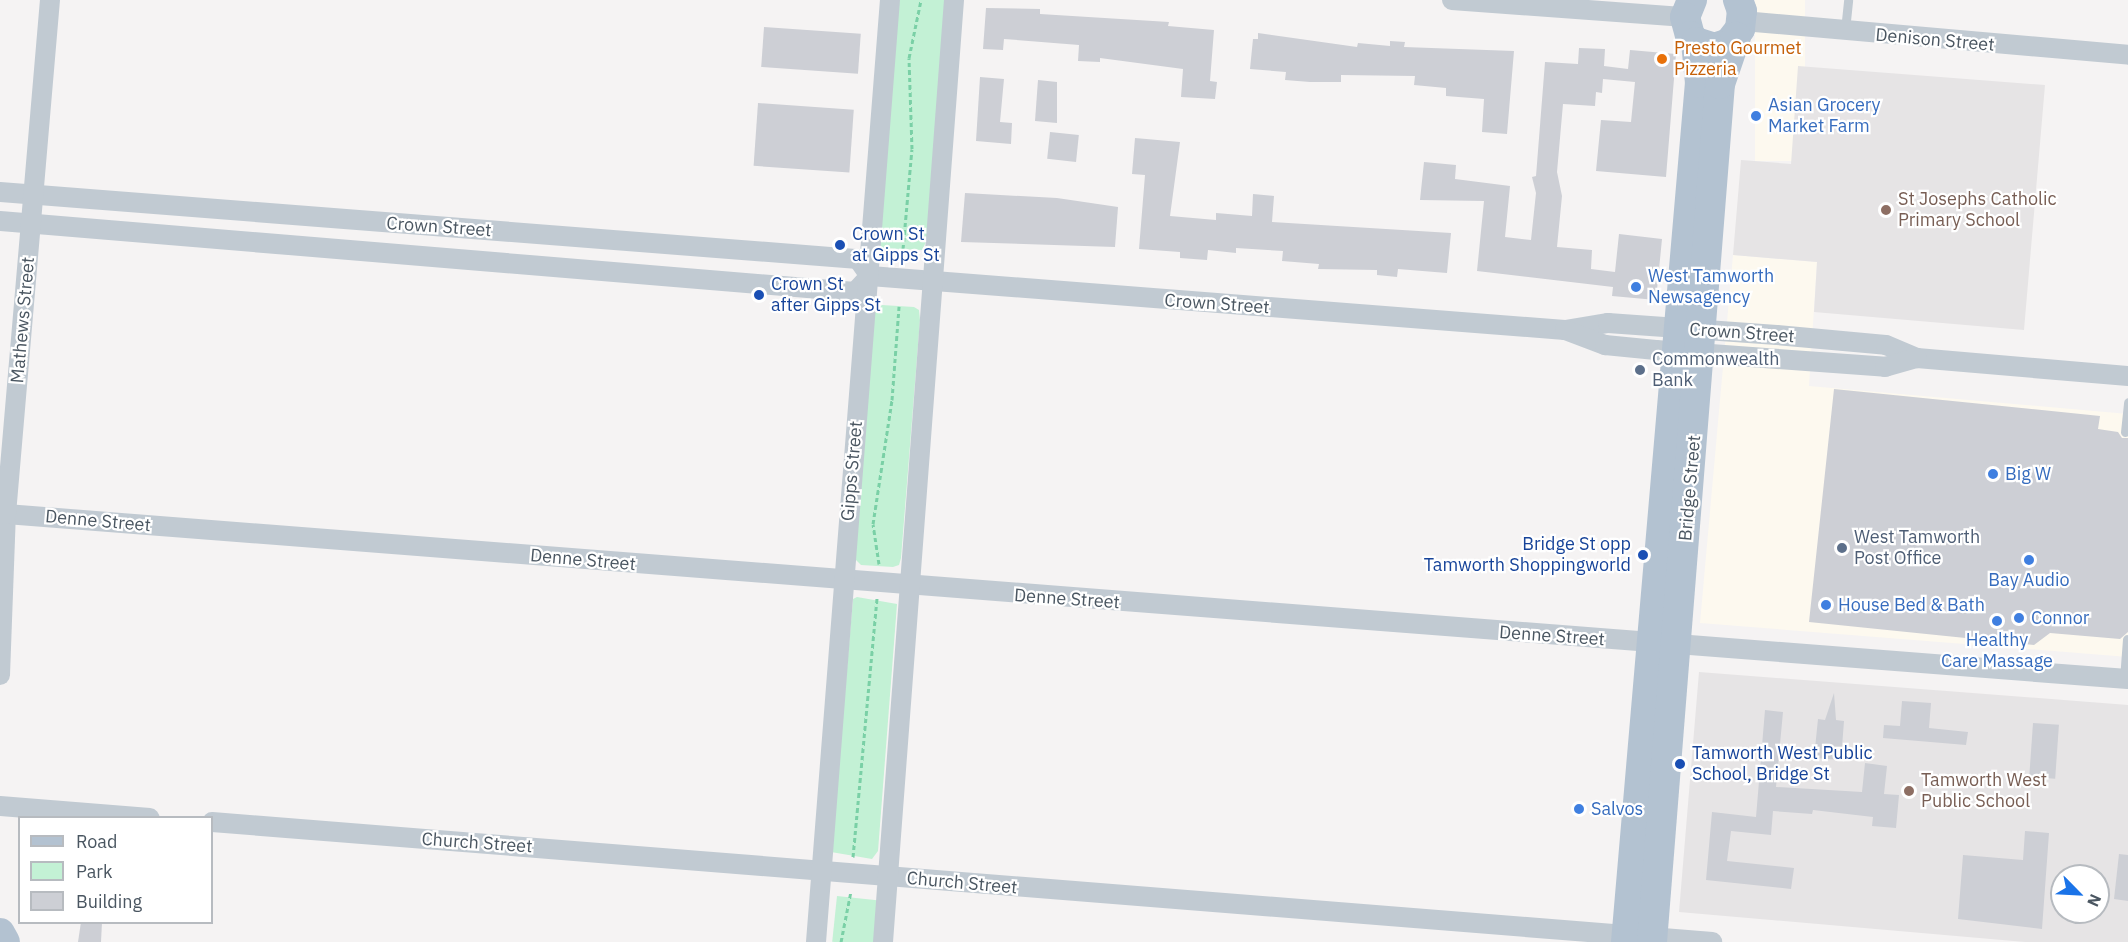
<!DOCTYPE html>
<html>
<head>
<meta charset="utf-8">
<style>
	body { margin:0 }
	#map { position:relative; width:2128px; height:942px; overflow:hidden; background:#f5f3f3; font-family:"IBM Plex Sans",sans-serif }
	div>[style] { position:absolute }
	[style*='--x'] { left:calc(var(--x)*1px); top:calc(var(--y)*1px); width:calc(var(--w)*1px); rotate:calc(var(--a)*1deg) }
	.commercial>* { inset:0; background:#fdf9ef; transform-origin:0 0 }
	.education>* { inset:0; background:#e6e4e5 }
	.green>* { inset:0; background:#c3f1d5; transform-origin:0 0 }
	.building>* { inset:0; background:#cdcfd5; transform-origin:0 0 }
	.path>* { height:3px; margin-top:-1.5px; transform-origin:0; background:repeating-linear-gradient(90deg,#7ad0a6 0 4.5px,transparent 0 7.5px) }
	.service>* { height:9px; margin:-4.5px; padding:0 4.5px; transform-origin:4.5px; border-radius:4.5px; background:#c1cad2 }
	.minor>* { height:20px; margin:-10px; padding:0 10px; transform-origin:10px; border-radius:10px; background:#c1cad2 }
	.primary>* { height:30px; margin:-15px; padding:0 15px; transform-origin:15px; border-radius:15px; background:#b3c2d1 }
	.dots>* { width:16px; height:16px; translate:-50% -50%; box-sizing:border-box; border:3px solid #fff; border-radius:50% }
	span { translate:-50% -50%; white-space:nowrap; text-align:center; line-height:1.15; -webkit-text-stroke:4.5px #fff; paint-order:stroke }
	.street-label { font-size:18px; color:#4a5661 }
	.food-label { font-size:18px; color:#c56008 }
	.left { translate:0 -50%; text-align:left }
	.shop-label { font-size:18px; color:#366cbe }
	.education-label { font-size:18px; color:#785e54 }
	.transit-label { font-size:18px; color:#164399 }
	.right { translate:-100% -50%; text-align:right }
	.service-label { font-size:18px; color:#4e5e75 }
	.legend { position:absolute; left:18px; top:816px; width:195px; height:108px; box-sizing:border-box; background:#fff; border:2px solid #b7bbc0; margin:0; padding:8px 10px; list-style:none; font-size:18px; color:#4a5661 }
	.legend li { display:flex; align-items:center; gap:12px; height:30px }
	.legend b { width:30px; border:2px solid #b7bbc0 }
	.north { position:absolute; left:2050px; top:864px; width:60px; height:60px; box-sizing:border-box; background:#fff; border:2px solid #b7bbc0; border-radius:50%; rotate:114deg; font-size:16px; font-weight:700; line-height:24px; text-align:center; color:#4a5661 }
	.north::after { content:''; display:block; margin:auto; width:21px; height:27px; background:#1a73e8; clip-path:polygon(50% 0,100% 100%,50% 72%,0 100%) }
</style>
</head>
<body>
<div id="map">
	<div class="commercial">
		<i style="left:1755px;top:0;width:50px;height:161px"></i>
		<i style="clip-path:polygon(1733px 255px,1817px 262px,1809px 386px,2128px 414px,2128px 657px,1700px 623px)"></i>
	</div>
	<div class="education">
		<i style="clip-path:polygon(1798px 66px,2045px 85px,2024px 330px,1814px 312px,1817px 262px,1733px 255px,1741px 160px,1791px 164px)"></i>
		<i style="clip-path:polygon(evenodd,1699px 672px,2128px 705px,2128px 942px,2025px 942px,1679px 912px,1699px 672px,2062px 876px,2098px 876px,2098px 912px,2062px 912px,2062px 876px)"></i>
	</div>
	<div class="green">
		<i style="clip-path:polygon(898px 0,945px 0,927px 240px,922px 250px,881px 248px,878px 235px)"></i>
		<i style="clip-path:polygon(882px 305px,914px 307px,919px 310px,920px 320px,901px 558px,899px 565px,893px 567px,861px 565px,854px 558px,873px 314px)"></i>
		<i style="clip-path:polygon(857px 597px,897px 604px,878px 851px,872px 859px,831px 852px,853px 599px)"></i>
		<i style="left:837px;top:896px;width:45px;height:46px;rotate:6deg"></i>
	</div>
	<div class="building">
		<i style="clip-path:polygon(986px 8px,1040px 9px,1040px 14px,1169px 22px,1168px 26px,1214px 30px,1210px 81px,1217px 82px,1215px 99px,1181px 97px,1183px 69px,1100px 58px,1100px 62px,1078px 61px,1079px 45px,1004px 39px,1003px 50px,983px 49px)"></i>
		<i style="left:764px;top:27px;width:97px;height:40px;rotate:4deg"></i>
		<i style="clip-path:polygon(1258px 33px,1357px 47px,1358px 43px,1390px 46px,1390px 41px,1405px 42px,1404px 47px,1514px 51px,1507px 134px,1482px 132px,1484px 99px,1446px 96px,1446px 88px,1414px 85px,1415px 76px,1341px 75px,1341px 82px,1310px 82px,1285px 80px,1286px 72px,1250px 69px,1253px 39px,1258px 39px)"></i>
		<i style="clip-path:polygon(1579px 48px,1605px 49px,1604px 66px,1628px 69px,1630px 50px,1676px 54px,1666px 177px,1596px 171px,1601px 120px,1631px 122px,1635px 82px,1603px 79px,1602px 93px,1596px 92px,1595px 106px,1563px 104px,1557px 172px,1562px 196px,1557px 247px,1592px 250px,1591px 269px,1615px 272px,1619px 234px,1662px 239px,1656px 300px,1612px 296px,1613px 287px,1477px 271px,1484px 201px,1420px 200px,1424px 162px,1456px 165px,1455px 179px,1510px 186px,1505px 237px,1531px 240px,1536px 193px,1532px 177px,1536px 176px,1545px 62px,1578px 64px)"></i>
		<i style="clip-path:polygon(980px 77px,1004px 79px,1000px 122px,1012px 123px,1011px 144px,976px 141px)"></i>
		<i style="clip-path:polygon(1038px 80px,1057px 82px,1057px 123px,1035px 121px)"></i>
		<i style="left:758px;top:103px;width:96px;height:63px;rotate:4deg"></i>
		<i style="left:1050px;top:132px;width:29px;height:27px;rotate:6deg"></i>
		<i style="clip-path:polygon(1135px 138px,1180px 142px,1170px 216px,1216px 220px,1216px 213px,1252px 216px,1253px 194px,1274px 196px,1272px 222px,1451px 233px,1447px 273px,1398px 269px,1397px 277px,1377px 275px,1377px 270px,1318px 269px,1319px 264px,1282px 261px,1283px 251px,1236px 248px,1236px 253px,1208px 250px,1207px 260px,1180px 258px,1180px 252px,1139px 249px,1145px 175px,1132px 174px)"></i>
		<i style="clip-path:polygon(965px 193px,1057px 198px,1118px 207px,1115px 247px,961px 242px)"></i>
		<i style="clip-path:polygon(1834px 389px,2100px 416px,2098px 429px,2118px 432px,2122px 438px,2128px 438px,2128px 632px,2120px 639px,2050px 633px,2034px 645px,1809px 622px)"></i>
		<i style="clip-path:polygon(1834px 693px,1836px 720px,1844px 721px,1841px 760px,1814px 758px,1818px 719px,1825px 720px)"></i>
		<i style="clip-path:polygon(1902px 701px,1931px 703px,1929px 728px,1968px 732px,1966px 745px,1883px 738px,1884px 725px,1900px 726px)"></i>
		<i style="clip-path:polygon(1765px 710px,1783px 712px,1776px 787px,1862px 792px,1865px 763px,1887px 766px,1884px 794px,1899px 795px,1896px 828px,1872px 826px,1873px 817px,1813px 810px,1812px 814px,1773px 811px,1771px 835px,1731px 831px,1727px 861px,1794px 868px,1791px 889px,1706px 880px,1712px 812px,1756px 817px)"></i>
		<i style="left:2033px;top:723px;width:26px;height:54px;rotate:4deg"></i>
		<i style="clip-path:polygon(2025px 831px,2049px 833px,2042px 929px,1958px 919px,1963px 855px,2023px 860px)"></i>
		<i style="clip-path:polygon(2119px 854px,2128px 855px,2128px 901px,2114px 899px)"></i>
		<i style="clip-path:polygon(81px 922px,102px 922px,101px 942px,78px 942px)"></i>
	</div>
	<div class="path">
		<i style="--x:903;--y:249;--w:100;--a:-84.9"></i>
		<i style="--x:912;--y:149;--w:91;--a:-91.9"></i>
		<i style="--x:909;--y:58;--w:59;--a:-78.3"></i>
		<i style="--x:879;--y:564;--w:40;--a:-98.5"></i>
		<i style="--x:873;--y:524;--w:125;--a:-81.3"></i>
		<i style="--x:892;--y:400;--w:94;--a:-85.7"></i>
		<i style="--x:853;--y:857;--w:260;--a:-84.7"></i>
		<i style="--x:841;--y:942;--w:52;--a:-78.9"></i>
	</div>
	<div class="service">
		<i style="--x:1845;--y:30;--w:30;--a:-84"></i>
		<i style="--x:2125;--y:432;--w:30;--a:-84"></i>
		<i style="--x:2124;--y:679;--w:40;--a:-85.7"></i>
	</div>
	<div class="minor">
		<i style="--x:1452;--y:0;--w:234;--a:4.2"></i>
		<i style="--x:1743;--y:21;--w:386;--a:5"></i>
		<i style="--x:0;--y:192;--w:861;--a:4.47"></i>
		<i style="--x:858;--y:259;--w:21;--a:55"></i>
		<i style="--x:0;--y:221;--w:858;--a:4.75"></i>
		<i style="--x:855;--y:292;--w:22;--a:-47"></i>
		<i style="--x:870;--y:276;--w:697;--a:4.44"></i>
		<i style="--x:1565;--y:330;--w:44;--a:-9.2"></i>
		<i style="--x:1608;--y:323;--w:169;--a:4.1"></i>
		<i style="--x:1777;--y:335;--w:109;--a:5.2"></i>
		<i style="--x:1886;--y:345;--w:34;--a:23"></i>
		<i style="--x:1917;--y:358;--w:212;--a:4.9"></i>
		<i style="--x:1565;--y:330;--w:43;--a:20.6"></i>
		<i style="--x:1605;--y:345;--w:51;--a:5.6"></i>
		<i style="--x:1656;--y:350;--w:230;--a:4.2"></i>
		<i style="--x:1885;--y:367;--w:33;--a:-16"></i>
		<i style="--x:6;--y:514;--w:2128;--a:4.45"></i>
		<i style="--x:0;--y:675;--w:161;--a:-87.9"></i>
		<i style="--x:6;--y:514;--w:516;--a:-85.11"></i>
		<i style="--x:0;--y:806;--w:150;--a:4.6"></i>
		<i style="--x:212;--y:822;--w:1505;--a:4.57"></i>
		<i style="--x:816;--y:942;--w:945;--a:-85.51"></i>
		<i style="--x:883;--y:942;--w:945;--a:-85.69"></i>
	</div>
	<div class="primary">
		<i style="--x:1692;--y:0;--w:18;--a:112"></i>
		<i style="--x:1685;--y:17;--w:20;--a:75"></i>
		<i style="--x:1690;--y:36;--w:8;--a:45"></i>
		<i style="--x:1696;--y:42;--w:19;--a:18"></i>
		<i style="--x:1714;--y:48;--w:16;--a:-18"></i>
		<i style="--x:1729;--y:43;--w:18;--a:-52"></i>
		<i style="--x:1740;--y:29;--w:18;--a:-84"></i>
		<i style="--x:1742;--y:11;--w:12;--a:-110"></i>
		<i style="--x:0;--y:933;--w:10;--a:61"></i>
		<i style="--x:1626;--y:942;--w:862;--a:-85.08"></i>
		<i style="--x:1700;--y:83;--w:41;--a:-95.6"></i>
		<i style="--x:1652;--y:942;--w:861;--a:-85.47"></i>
		<i style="--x:1720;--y:84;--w:50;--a:-71.2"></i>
	</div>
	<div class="dots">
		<i style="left:1662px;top:59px;background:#e8710a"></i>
		<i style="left:1756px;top:116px;background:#3f7fe0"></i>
		<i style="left:1886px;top:210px;background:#8d6e63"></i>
		<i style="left:840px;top:245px;background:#1a4fb4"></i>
		<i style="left:1636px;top:287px;background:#3f7fe0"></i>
		<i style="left:759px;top:295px;background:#1a4fb4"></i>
		<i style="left:1640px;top:370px;background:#5c6f8a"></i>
		<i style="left:1993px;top:474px;background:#3f7fe0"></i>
		<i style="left:1842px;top:548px;background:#5c6f8a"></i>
		<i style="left:1643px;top:555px;background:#1a4fb4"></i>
		<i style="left:2029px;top:560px;background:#3f7fe0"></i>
		<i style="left:1826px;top:605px;background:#3f7fe0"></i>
		<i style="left:2019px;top:618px;background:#3f7fe0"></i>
		<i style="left:1997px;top:621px;background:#3f7fe0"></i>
		<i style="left:1680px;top:764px;background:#1a4fb4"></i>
		<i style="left:1909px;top:791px;background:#8d6e63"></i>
		<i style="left:1579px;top:809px;background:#3f7fe0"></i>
	</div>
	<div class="street-label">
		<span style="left:1935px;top:40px;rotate:5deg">Denison Street</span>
		<span style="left:439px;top:227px;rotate:4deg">Crown Street</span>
		<span style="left:1217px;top:304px;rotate:4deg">Crown Street</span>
		<span style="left:23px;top:320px;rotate:-85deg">Mathews Street</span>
		<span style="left:1742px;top:333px;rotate:4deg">Crown Street</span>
		<span style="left:852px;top:471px;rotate:-85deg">Gipps Street</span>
		<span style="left:1690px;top:488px;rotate:-85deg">Bridge Street</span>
		<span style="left:98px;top:521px;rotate:5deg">Denne Street</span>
		<span style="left:583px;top:560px;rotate:5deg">Denne Street</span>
		<span style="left:1067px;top:599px;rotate:4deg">Denne Street</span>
		<span style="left:1552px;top:636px;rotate:4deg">Denne Street</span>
		<span style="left:477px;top:843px;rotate:4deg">Church Street</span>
		<span style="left:962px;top:883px;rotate:5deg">Church Street</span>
	</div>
	<div class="food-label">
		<span class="left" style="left:1674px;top:59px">Presto Gourmet<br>Pizzeria</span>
	</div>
	<div class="shop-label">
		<span class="left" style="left:1768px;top:116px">Asian Grocery<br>Market Farm</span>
		<span class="left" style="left:1648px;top:287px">West Tamworth<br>Newsagency</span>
		<span class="left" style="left:2005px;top:474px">Big W</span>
		<span style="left:2029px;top:580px">Bay Audio</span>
		<span class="left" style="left:1838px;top:605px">House Bed &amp; Bath</span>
		<span class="left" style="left:2031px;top:618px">Connor</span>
		<span style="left:1997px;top:651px">Healthy<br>Care Massage</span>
		<span class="left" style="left:1591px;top:809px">Salvos</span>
	</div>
	<div class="education-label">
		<span class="left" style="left:1898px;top:210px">St Josephs Catholic<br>Primary School</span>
		<span class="left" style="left:1921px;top:791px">Tamworth West<br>Public School</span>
	</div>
	<div class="transit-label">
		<span class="left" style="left:852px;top:245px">Crown St<br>at Gipps St</span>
		<span class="left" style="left:771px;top:295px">Crown St<br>after Gipps St</span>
		<span class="right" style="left:1631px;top:555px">Bridge St opp<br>Tamworth Shoppingworld</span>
		<span class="left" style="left:1692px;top:764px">Tamworth West Public<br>School, Bridge St</span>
	</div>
	<div class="service-label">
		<span class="left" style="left:1652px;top:370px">Commonwealth<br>Bank</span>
		<span class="left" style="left:1854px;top:548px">West Tamworth<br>Post Office</span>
	</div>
	<ul class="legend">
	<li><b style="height:8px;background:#b3c2d1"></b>Road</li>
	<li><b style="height:16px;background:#c3f1d5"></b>Park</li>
	<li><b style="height:16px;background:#cdcfd5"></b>Building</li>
	</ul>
	<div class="north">N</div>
</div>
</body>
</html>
